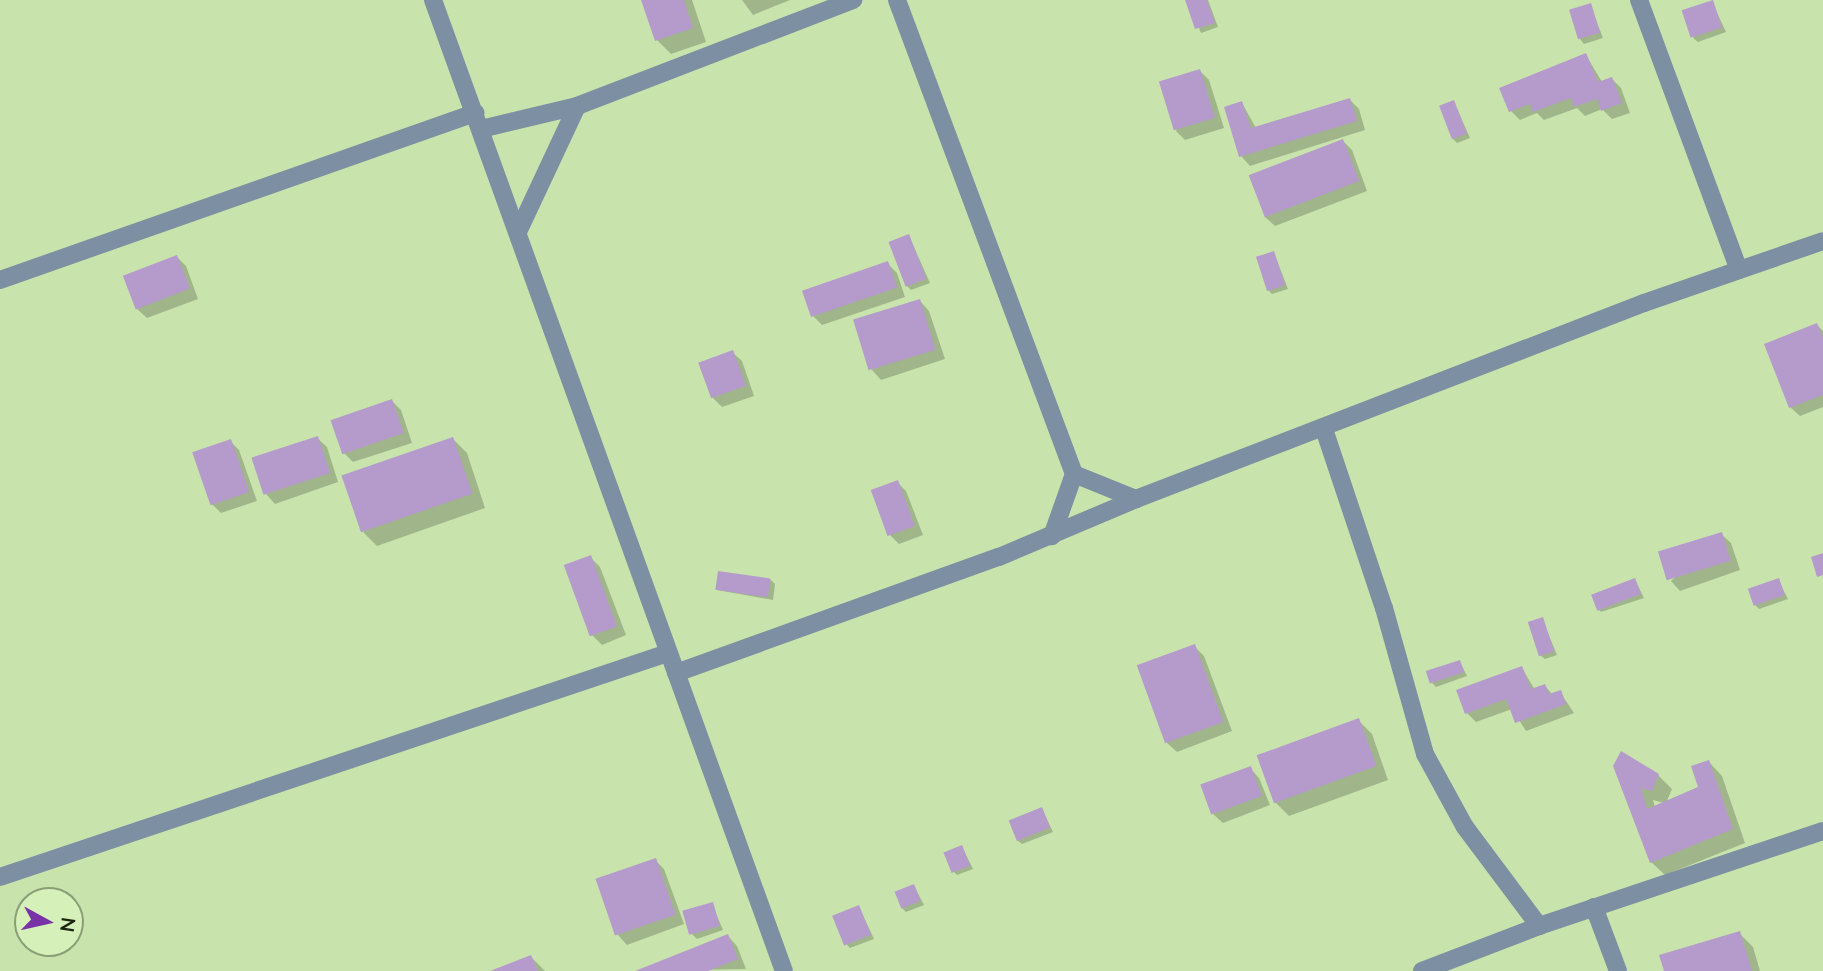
<!DOCTYPE html>
<html>
<head>
<meta charset="utf-8">
<style>
	body { margin:0 }
	#map { position:relative; width:1823px; height:971px; overflow:hidden; background:#c9e3ad; font-family:Lato,sans-serif }
	div>[style] { position:absolute }
	[style*='--x'] { left:calc(var(--x)*1px); top:calc(var(--y)*1px); width:calc(var(--w)*1px); rotate:calc(var(--a)*1deg) }
	.shadow>* { inset:0; background:#0003 }
	.building>* { inset:0; background:#b59acc; transform-origin:0 0 }
	.minor>* { height:18px; margin:-9px; padding:0 9px; transform-origin:9px; border-radius:9px; background:#7d8fa2 }
	span { translate:-50% -50%; white-space:nowrap; text-align:center; line-height:1.15; -webkit-text-stroke:5px #d6f0ba; paint-order:stroke }
	.north { position:absolute; left:14px; top:887px; width:70px; height:70px; box-sizing:border-box; background:#d6f0ba; border:2px solid #8b9e76; border-radius:50%; rotate:98deg; font-size:19px; font-weight:700; line-height:28px; text-align:center; color:#1b2410 }
	.north::after { content:''; display:block; margin:auto; width:24px; height:32px; background:#7933a7; clip-path:polygon(50% 0,100% 100%,50% 72%,0 100%) }
</style>
</head>
<body>
<div id="map">
	<div class="shadow">
		<i style="clip-path:polygon(643px 0,692px 0,706px 42px,671px 54px,657px 40px)"></i>
		<i style="clip-path:polygon(742px 0,790px 0,753px 15px)"></i>
		<i style="clip-path:polygon(1187px 0,1208px 0,1218px 27px,1201px 33px)"></i>
		<i style="clip-path:polygon(1712px 2px,1726px 32px,1698px 42px,1693px 38px)"></i>
		<i style="clip-path:polygon(1590px 5px,1603px 38px,1584px 44px,1580px 39px)"></i>
		<i style="clip-path:polygon(1586px 55px,1602px 82px,1612px 79px,1621px 88px,1630px 113px,1612px 119px,1602px 109px,1585px 116px,1577px 108px,1544px 120px,1537px 113px,1520px 120px,1511px 111px)"></i>
		<i style="clip-path:polygon(1200px 71px,1209px 80px,1224px 128px,1185px 140px,1176px 131px)"></i>
		<i style="clip-path:polygon(1350px 100px,1359px 109px,1365px 130px,1250px 166px,1241px 156px,1242px 103px,1256px 128px)"></i>
		<i style="clip-path:polygon(1454px 102px,1470px 138px,1457px 143px,1453px 139px)"></i>
		<i style="clip-path:polygon(1343px 141px,1352px 150px,1367px 191px,1275px 226px,1265px 217px)"></i>
		<i style="clip-path:polygon(909px 236px,930px 283px,911px 290px,907px 286px)"></i>
		<i style="clip-path:polygon(1274px 253px,1288px 289px,1272px 294px,1268px 290px)"></i>
		<i style="clip-path:polygon(177px 257px,186px 266px,198px 299px,147px 318px,137px 309px)"></i>
		<i style="clip-path:polygon(887px 263px,897px 273px,905px 297px,822px 325px,813px 316px)"></i>
		<i style="clip-path:polygon(920px 301px,929px 311px,945px 359px,881px 380px,872px 370px)"></i>
		<i style="clip-path:polygon(1817px 325px,1823px 331px,1823px 407px,1800px 416px,1790px 407px)"></i>
		<i style="clip-path:polygon(732px 352px,742px 361px,754px 396px,722px 407px,713px 398px)"></i>
		<i style="clip-path:polygon(392px 401px,401px 410px,412px 443px,353px 462px,344px 453px)"></i>
		<i style="clip-path:polygon(317px 438px,327px 447px,338px 482px,275px 504px,266px 494px)"></i>
		<i style="clip-path:polygon(453px 439px,467px 453px,485px 508px,377px 546px,363px 532px)"></i>
		<i style="clip-path:polygon(230px 441px,239px 450px,257px 501px,221px 513px,212px 504px)"></i>
		<i style="clip-path:polygon(897px 482px,906px 491px,923px 535px,899px 544px,890px 535px)"></i>
		<i style="clip-path:polygon(1721px 534px,1731px 543px,1740px 570px,1680px 591px,1671px 581px)"></i>
		<i style="clip-path:polygon(590px 557px,600px 567px,626px 635px,602px 645px,592px 635px)"></i>
		<i style="clip-path:polygon(771px 580px,775px 584px,773px 600px,717px 590px)"></i>
		<i style="clip-path:polygon(1635px 580px,1644px 598px,1601px 612px,1597px 608px)"></i>
		<i style="clip-path:polygon(1778px 580px,1788px 599px,1759px 609px,1755px 605px)"></i>
		<i style="clip-path:polygon(1542px 619px,1557px 655px,1545px 659px,1540px 655px)"></i>
		<i style="clip-path:polygon(1194px 646px,1204px 656px,1232px 731px,1177px 752px,1167px 743px)"></i>
		<i style="clip-path:polygon(1460px 662px,1467px 676px,1436px 687px,1432px 683px)"></i>
		<i style="clip-path:polygon(1522px 668px,1535px 690px,1545px 686px,1553px 695px,1560px 692px,1574px 713px,1526px 731px,1512px 709px,1476px 722px,1467px 713px)"></i>
		<i style="clip-path:polygon(1358px 720px,1372px 734px,1388px 780px,1289px 816px,1275px 802px)"></i>
		<i style="clip-path:polygon(evenodd,1709px 762px,1722px 776px,1745px 843px,1665px 875px,1651px 862px,1615px 766px,1658px 775px,1672px 789px,1666px 803px,1701px 788px,1709px 762px,1653px 800px,1664px 803px,1655px 807px,1653px 800px)"></i>
		<i style="clip-path:polygon(1250px 768px,1259px 778px,1270px 805px,1223px 823px,1213px 814px)"></i>
		<i style="clip-path:polygon(1042px 809px,1053px 832px,1022px 844px,1017px 840px)"></i>
		<i style="clip-path:polygon(962px 847px,973px 869px,957px 875px,953px 871px)"></i>
		<i style="clip-path:polygon(655px 860px,664px 869px,684px 924px,627px 945px,618px 935px)"></i>
		<i style="clip-path:polygon(914px 886px,924px 905px,906px 912px,902px 908px)"></i>
		<i style="clip-path:polygon(712px 904px,723px 930px,697px 939px,692px 934px)"></i>
		<i style="clip-path:polygon(859px 907px,874px 939px,850px 948px,846px 944px)"></i>
		<i style="clip-path:polygon(1739px 933px,1753px 947px,1760px 971px,1665px 971px)"></i>
		<i style="clip-path:polygon(728px 936px,737px 946px,746px 969px,639px 971px)"></i>
		<i style="clip-path:polygon(531px 957px,545px 971px,494px 971px)"></i>
	</div>
	<div class="building">
		<i style="clip-path:polygon(641px 0,684px 0,693px 28px,655px 41px)"></i>
		<i style="clip-path:polygon(1185px 0,1207px 0,1215px 23px,1195px 29px)"></i>
		<i style="left:1713px;top:0;width:29px;height:33px;rotate:72deg"></i>
		<i style="left:1591px;top:3px;width:31px;height:23px;rotate:73deg"></i>
		<i style="clip-path:polygon(1586px 53px,1598px 82px,1612px 77px,1622px 103px,1601px 111px,1597px 99px,1574px 107px,1571px 98px,1533px 112px,1530px 104px,1509px 112px,1499px 88px)"></i>
		<i style="left:1200px;top:69px;width:51px;height:43px;rotate:73deg"></i>
		<i style="clip-path:polygon(1350px 98px,1357px 121px,1239px 157px,1224px 107px,1242px 101px,1251px 128px)"></i>
		<i style="left:1454px;top:100px;width:36px;height:16px;rotate:69deg"></i>
		<i style="left:1343px;top:139px;width:45px;height:101px;rotate:69deg"></i>
		<i style="left:909px;top:234px;width:48px;height:22px;rotate:69deg"></i>
		<i style="left:1274px;top:251px;width:36px;height:19px;rotate:72deg"></i>
		<i style="left:177px;top:255px;width:36px;height:58px;rotate:69deg"></i>
		<i style="left:888px;top:261px;width:28px;height:91px;rotate:71deg"></i>
		<i style="left:920px;top:299px;width:53px;height:70px;rotate:73deg"></i>
		<i style="clip-path:polygon(1817px 323px,1823px 338px,1823px 395px,1789px 408px,1764px 344px)"></i>
		<i style="left:733px;top:350px;width:38px;height:37px;rotate:70deg"></i>
		<i style="left:392px;top:399px;width:36px;height:65px;rotate:71deg"></i>
		<i style="left:318px;top:436px;width:39px;height:70px;rotate:72deg"></i>
		<i style="left:453px;top:437px;width:60px;height:118px;rotate:71deg"></i>
		<i style="left:231px;top:439px;width:56px;height:41px;rotate:71deg"></i>
		<i style="left:898px;top:480px;width:49px;height:29px;rotate:70deg"></i>
		<i style="left:1722px;top:532px;width:30px;height:67px;rotate:73deg"></i>
		<i style="clip-path:polygon(1823px 553px,1823px 575px,1817px 577px,1811px 557px)"></i>
		<i style="left:591px;top:555px;width:76px;height:29px;rotate:70deg"></i>
		<i style="left:718px;top:571px;width:53px;height:19px;rotate:8deg"></i>
		<i style="left:1635px;top:578px;width:17px;height:47px;rotate:69deg"></i>
		<i style="left:1779px;top:578px;width:18px;height:33px;rotate:71deg"></i>
		<i style="left:1543px;top:617px;width:36px;height:16px;rotate:72deg"></i>
		<i style="left:1195px;top:644px;width:83px;height:62px;rotate:70deg"></i>
		<i style="left:1460px;top:660px;width:13px;height:36px;rotate:72deg"></i>
		<i style="clip-path:polygon(1522px 666px,1531px 689px,1545px 684px,1549px 694px,1561px 690px,1566px 704px,1515px 723px,1506px 699px,1465px 714px,1456px 690px)"></i>
		<i style="left:1359px;top:718px;width:51px;height:109px;rotate:70deg"></i>
		<i style="clip-path:polygon(1621px 751px,1659px 774px,1652px 791px,1641px 788px,1647px 809px,1698px 787px,1691px 766px,1709px 760px,1733px 829px,1650px 863px,1613px 766px)"></i>
		<i style="left:1251px;top:766px;width:32px;height:54px;rotate:70deg"></i>
		<i style="left:1042px;top:807px;width:22px;height:36px;rotate:68deg"></i>
		<i style="left:962px;top:845px;width:22px;height:20px;rotate:68deg"></i>
		<i style="left:656px;top:858px;width:60px;height:64px;rotate:71deg"></i>
		<i style="left:914px;top:884px;width:18px;height:21px;rotate:68deg"></i>
		<i style="left:713px;top:902px;width:25px;height:32px;rotate:74deg"></i>
		<i style="left:859px;top:905px;width:32px;height:29px;rotate:68deg"></i>
		<i style="clip-path:polygon(1740px 931px,1752px 971px,1664px 971px,1659px 955px)"></i>
		<i style="clip-path:polygon(728px 934px,738px 959px,708px 971px,635px 971px)"></i>
		<i style="clip-path:polygon(531px 955px,538px 971px,490px 971px)"></i>
	</div>
	<div class="minor">
		<i style="--x:433;--y:0;--w:1032;--a:70.13"></i>
		<i style="--x:897;--y:0;--w:506;--a:69.52"></i>
		<i style="--x:1074;--y:474;--w:66;--a:109.5"></i>
		<i style="--x:1639;--y:0;--w:288;--a:69.7"></i>
		<i style="--x:481;--y:129;--w:99;--a:-13.5"></i>
		<i style="--x:577;--y:106;--w:296;--a:-21"></i>
		<i style="--x:518;--y:232;--w:139;--a:-64.9"></i>
		<i style="--x:0;--y:280;--w:504;--a:-19.37"></i>
		<i style="--x:1324;--y:429;--w:189;--a:71.5"></i>
		<i style="--x:1384;--y:608;--w:152;--a:74.3"></i>
		<i style="--x:1425;--y:754;--w:83;--a:61.3"></i>
		<i style="--x:1465;--y:827;--w:124;--a:53.2"></i>
		<i style="--x:1074;--y:474;--w:67;--a:22"></i>
		<i style="--x:676;--y:673;--w:343;--a:-19.8"></i>
		<i style="--x:999;--y:557;--w:149;--a:-22.9"></i>
		<i style="--x:1136;--y:499;--w:544;--a:-21.1"></i>
		<i style="--x:1644;--y:303;--w:189;--a:-19.1"></i>
		<i style="--x:0;--y:877;--w:705;--a:-18.54"></i>
		<i style="--x:1594;--y:907;--w:68;--a:69.4"></i>
		<i style="--x:1422;--y:971;--w:125;--a:-21"></i>
		<i style="--x:1539;--y:926;--w:299;--a:-18.5"></i>
	</div>
	<div class="north">N</div>
</div>
</body>
</html>
